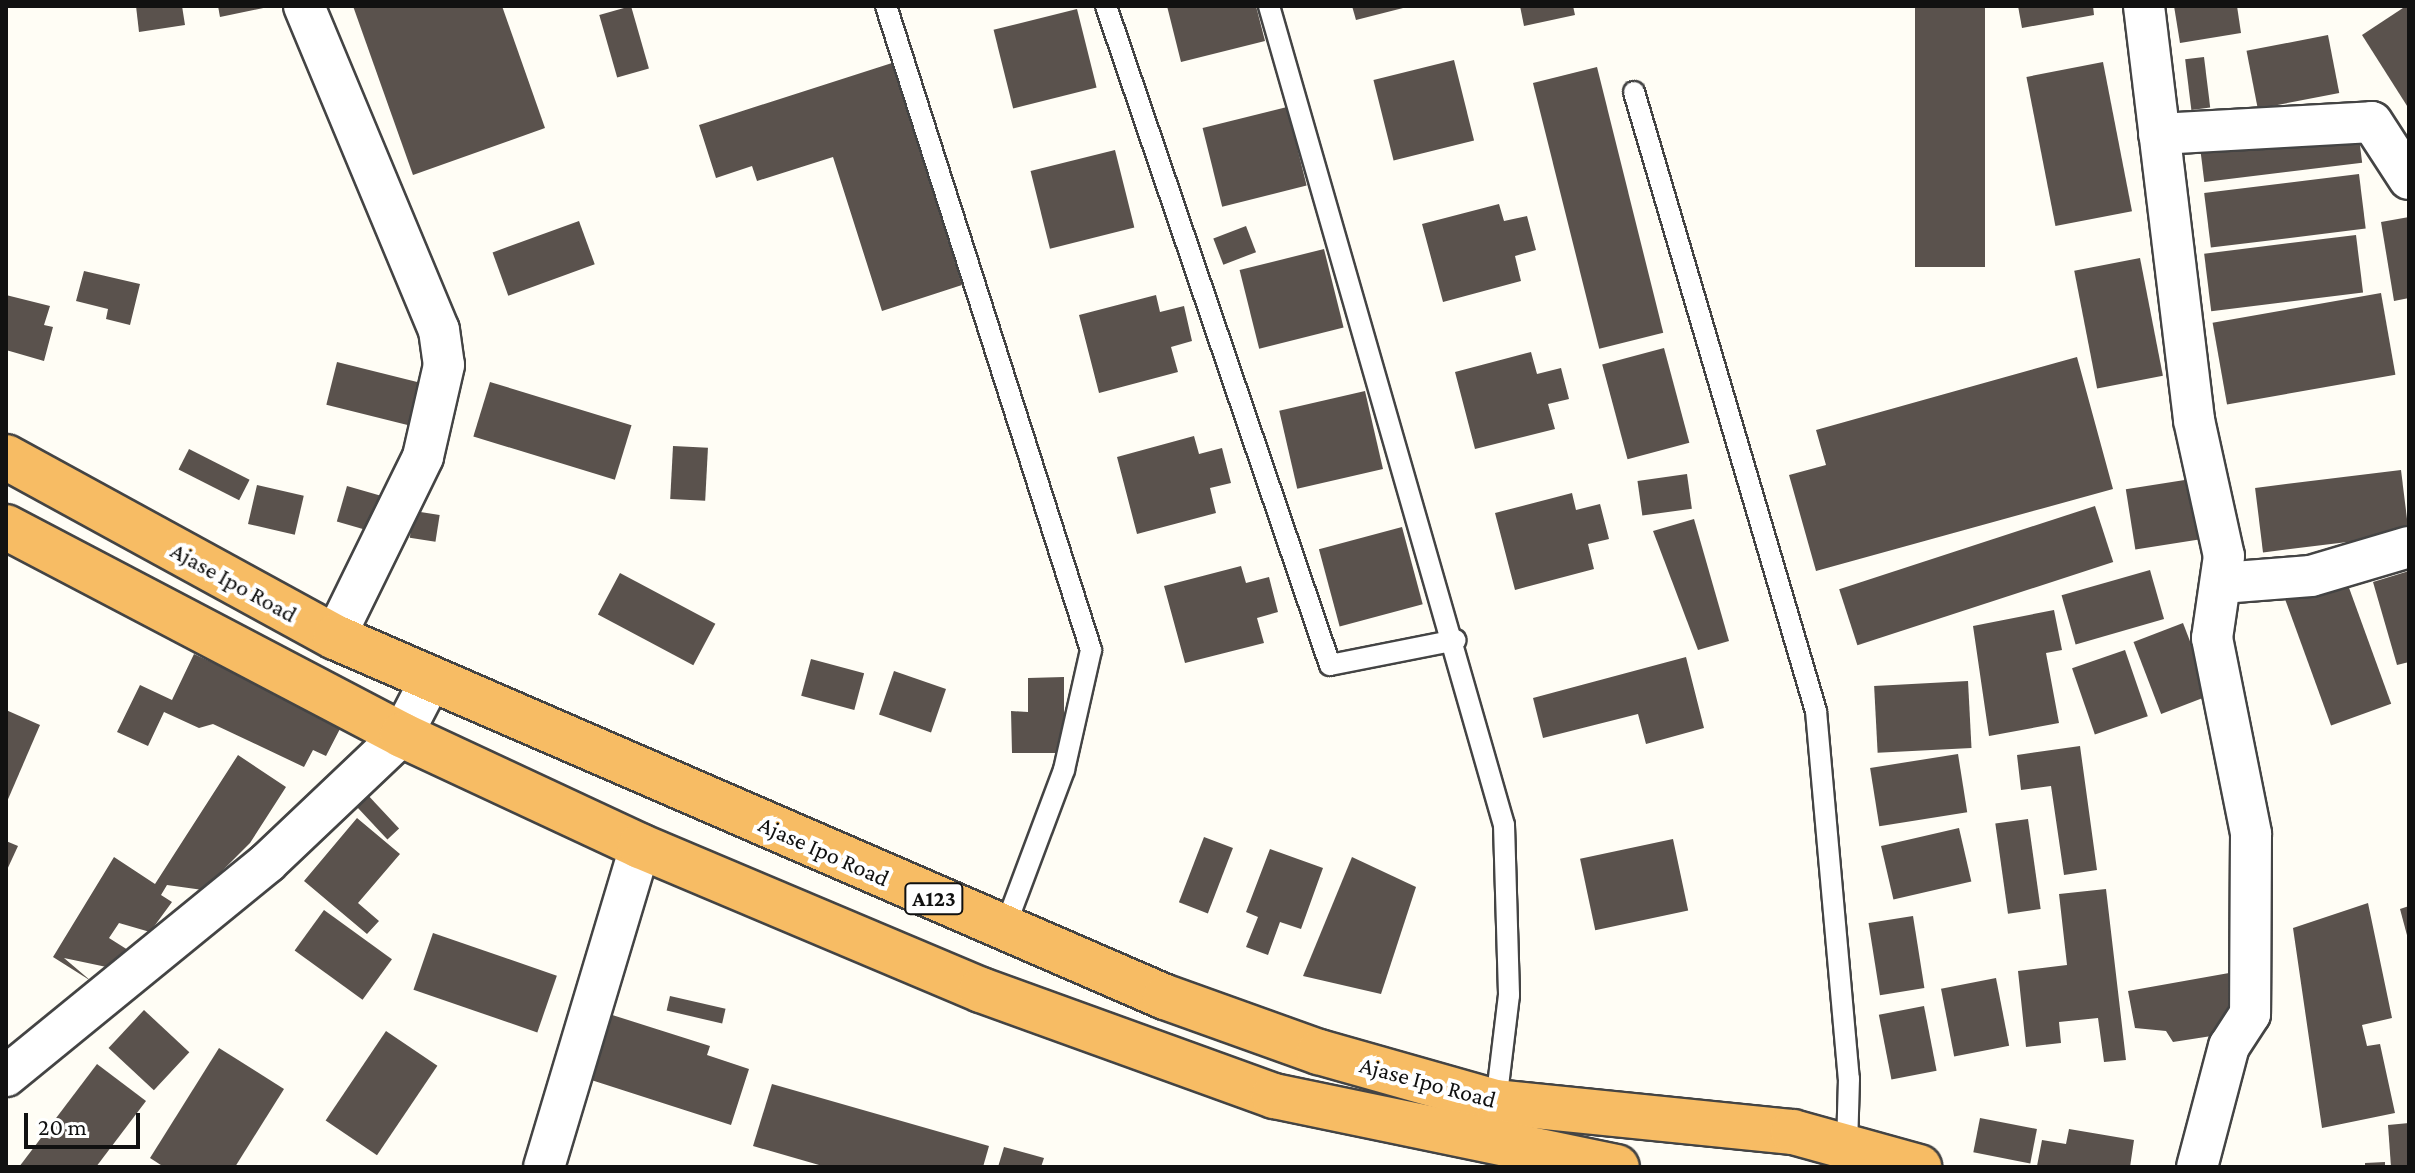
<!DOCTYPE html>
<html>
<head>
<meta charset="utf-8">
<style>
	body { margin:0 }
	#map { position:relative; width:2415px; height:1173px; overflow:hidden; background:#fffdf5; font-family:"Crimson Pro",serif }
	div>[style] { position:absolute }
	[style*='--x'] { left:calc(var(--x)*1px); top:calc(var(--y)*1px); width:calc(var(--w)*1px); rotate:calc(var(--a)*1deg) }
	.building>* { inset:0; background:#5a524d; transform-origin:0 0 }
	.roads { filter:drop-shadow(2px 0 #444) drop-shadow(-2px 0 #444) drop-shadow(0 2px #444) drop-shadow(0 -2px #444) }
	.service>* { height:20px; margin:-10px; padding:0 10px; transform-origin:10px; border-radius:10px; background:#fff }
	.minor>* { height:40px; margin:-20px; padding:0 20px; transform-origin:20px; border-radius:20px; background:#fff }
	.trunk>* { height:44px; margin:-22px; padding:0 22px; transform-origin:22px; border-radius:22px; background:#f7bc64 }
	span { translate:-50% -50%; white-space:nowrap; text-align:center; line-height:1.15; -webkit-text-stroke:8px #fff; paint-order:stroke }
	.shield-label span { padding:2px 6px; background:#fff; border:2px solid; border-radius:6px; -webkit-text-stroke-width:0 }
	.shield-label { font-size:22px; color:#111; font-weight:700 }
	.street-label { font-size:24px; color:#111 }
	.frame { position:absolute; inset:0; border:8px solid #111; pointer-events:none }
	.scale { position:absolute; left:24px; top:1113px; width:116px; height:36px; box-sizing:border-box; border:4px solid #111; border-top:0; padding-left:10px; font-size:24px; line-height:28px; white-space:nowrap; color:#111; -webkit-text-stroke:6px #fff; paint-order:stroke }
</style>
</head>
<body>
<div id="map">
	<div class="building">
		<i style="clip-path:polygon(136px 6px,182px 6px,185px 25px,139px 32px)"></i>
		<i style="clip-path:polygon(218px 6px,268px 6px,268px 7px,220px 17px)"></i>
		<i style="clip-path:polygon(353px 6px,502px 6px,545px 128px,413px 175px)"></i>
		<i style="left:631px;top:6px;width:65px;height:33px;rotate:74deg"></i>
		<i style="clip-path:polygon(1167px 6px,1256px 6px,1265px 41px,1181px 62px)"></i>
		<i style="clip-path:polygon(1352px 6px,1407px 6px,1407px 7px,1356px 20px)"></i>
		<i style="clip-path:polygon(1520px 6px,1573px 6px,1575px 15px,1524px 26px)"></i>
		<i style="left:1915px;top:6px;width:70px;height:261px"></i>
		<i style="clip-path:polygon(2018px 6px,2093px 6px,2094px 15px,2022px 28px)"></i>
		<i style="clip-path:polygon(2174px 6px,2237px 6px,2241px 33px,2180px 43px)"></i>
		<i style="clip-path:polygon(2406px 6px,2409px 6px,2409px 109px,2362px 35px)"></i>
		<i style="left:1077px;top:9px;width:81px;height:86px;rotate:76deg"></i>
		<i style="left:2328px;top:35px;width:59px;height:83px;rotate:79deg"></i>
		<i style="left:2204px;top:57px;width:51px;height:19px;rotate:83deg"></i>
		<i style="left:1454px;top:60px;width:83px;height:83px;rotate:76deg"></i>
		<i style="left:2103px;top:62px;width:152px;height:78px;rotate:79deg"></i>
		<i style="clip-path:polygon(892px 63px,962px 285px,882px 311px,833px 157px,757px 181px,752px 166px,716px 178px,699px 125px)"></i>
		<i style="left:1597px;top:67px;width:274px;height:66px;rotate:76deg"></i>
		<i style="left:1287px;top:107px;width:81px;height:87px;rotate:76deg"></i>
		<i style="left:2358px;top:129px;width:34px;height:159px;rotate:83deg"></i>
		<i style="left:1115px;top:150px;width:80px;height:87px;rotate:76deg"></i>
		<i style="left:2359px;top:174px;width:55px;height:156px;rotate:83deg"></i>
		<i style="clip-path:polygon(1499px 204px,1504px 221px,1527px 216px,1536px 250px,1515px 256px,1521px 281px,1443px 302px,1422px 224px)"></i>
		<i style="clip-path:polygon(2409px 217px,2409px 298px,2394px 301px,2381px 222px)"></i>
		<i style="left:579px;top:221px;width:46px;height:92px;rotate:70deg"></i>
		<i style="left:1246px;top:226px;width:28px;height:35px;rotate:69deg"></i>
		<i style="left:2356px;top:235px;width:58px;height:153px;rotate:83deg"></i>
		<i style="left:1324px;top:249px;width:81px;height:87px;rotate:76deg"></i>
		<i style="left:2140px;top:258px;width:120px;height:67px;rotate:79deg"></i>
		<i style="clip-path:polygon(84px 271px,140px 284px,130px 325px,106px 319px,108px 309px,76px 301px)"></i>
		<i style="left:2381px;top:293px;width:83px;height:171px;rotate:80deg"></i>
		<i style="clip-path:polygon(6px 295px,50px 306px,44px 325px,53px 327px,44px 361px,6px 350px)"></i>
		<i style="clip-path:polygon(1156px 295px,1160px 312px,1184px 306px,1192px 341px,1171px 347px,1178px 372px,1099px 393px,1079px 315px)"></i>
		<i style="left:1664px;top:348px;width:98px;height:64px;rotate:75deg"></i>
		<i style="clip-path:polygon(1531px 352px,1537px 374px,1561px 368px,1569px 399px,1548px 404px,1555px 429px,1475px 449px,1455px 372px)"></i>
		<i style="clip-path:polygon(2077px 357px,2113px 489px,1816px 571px,1789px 475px,1826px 465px,1816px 430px)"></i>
		<i style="left:337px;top:362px;width:94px;height:44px;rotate:14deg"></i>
		<i style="left:490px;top:382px;width:148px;height:57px;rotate:17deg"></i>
		<i style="left:1365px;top:391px;width:80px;height:88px;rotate:77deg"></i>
		<i style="clip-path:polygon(1194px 436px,1199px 454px,1222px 448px,1231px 483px,1210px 488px,1216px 513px,1137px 534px,1117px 457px)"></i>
		<i style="left:673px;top:446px;width:35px;height:53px;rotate:3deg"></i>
		<i style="left:189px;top:449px;width:68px;height:23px;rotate:27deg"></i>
		<i style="left:2401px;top:470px;width:65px;height:147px;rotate:83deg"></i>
		<i style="left:1687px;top:474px;width:35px;height:50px;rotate:82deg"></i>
		<i style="left:2191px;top:479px;width:61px;height:66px;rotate:81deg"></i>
		<i style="left:257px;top:485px;width:48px;height:40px;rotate:13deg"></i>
		<i style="left:347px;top:486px;width:37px;height:37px;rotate:16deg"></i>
		<i style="clip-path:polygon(1572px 493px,1576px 510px,1600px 504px,1609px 539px,1588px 544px,1594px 569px,1515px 590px,1495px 513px)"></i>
		<i style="left:2095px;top:506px;width:59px;height:269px;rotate:72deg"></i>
		<i style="left:414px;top:511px;width:26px;height:27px;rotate:9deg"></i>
		<i style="clip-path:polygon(1694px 519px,1729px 641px,1698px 650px,1653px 531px)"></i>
		<i style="left:1402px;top:527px;width:80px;height:86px;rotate:75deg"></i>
		<i style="clip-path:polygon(1241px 566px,1246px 583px,1269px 577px,1278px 612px,1257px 618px,1264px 643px,1185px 663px,1164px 586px)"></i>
		<i style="left:2150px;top:570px;width:51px;height:92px;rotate:74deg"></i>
		<i style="clip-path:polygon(2409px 571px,2409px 662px,2397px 665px,2373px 582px)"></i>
		<i style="left:620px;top:573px;width:108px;height:47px;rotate:28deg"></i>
		<i style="left:2344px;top:574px;width:138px;height:64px;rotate:70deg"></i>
		<i style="clip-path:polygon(2054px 610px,2062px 650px,2046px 653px,2059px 723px,1989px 736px,1973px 626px)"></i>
		<i style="left:2183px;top:623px;width:77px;height:53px;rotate:69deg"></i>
		<i style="left:2125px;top:650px;width:70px;height:56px;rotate:71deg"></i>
		<i style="clip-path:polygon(194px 654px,343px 723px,326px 756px,313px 750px,304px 767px,213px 724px,199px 728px,164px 712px,148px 746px,117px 732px,140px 685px,172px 700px)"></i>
		<i style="clip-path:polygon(1686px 657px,1704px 728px,1646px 744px,1638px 714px,1543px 738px,1533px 698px)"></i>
		<i style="left:811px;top:659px;width:55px;height:38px;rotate:15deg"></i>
		<i style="left:894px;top:671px;width:55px;height:46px;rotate:19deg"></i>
		<i style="clip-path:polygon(1064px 677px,1064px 753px,1012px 753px,1011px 711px,1028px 712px,1028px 678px)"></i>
		<i style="left:1968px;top:681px;width:67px;height:94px;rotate:87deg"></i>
		<i style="clip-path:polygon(6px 710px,40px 725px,6px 804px)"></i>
		<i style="clip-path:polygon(2080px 746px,2097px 870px,2064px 875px,2051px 786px,2021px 790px,2017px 755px)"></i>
		<i style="left:1958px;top:754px;width:59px;height:89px;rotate:81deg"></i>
		<i style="clip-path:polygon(238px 755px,286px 787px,250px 843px,203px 890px,167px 885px,161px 895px,172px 902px,150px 932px,119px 923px,109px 938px,128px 950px,116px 969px,64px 958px,91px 981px,53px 957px,114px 857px,155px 884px)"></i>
		<i style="left:365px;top:792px;width:50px;height:16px;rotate:47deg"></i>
		<i style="clip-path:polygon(357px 818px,400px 854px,358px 903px,379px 921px,367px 934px,304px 881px)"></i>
		<i style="left:2028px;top:819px;width:91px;height:33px;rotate:82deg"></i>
		<i style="left:1959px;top:828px;width:55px;height:80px;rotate:77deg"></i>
		<i style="left:1204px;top:837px;width:31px;height:70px;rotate:21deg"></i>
		<i style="left:1673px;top:839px;width:73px;height:95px;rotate:78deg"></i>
		<i style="clip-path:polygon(6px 841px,18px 846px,6px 872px)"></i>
		<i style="clip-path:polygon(1270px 849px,1323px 868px,1301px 929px,1280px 922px,1268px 955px,1246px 947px,1258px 917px,1246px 912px)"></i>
		<i style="clip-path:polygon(1352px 857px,1416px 887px,1381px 994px,1303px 976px)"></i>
		<i style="clip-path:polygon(2106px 889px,2126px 1060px,2104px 1062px,2098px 1018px,2059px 1022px,2061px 1043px,2026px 1047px,2018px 971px,2067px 965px,2059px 894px)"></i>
		<i style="clip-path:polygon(2368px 903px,2392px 1018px,2362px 1025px,2367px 1046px,2380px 1044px,2395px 1113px,2322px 1128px,2293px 928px)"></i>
		<i style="clip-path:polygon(2409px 906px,2409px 939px,2408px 939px,2400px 909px)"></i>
		<i style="left:324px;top:910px;width:84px;height:50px;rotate:36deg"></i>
		<i style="left:1913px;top:916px;width:73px;height:45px;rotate:81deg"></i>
		<i style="left:433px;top:933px;width:131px;height:60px;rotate:19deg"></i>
		<i style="clip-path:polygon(2229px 973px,2236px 1012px,2218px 1035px,2173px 1042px,2166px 1031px,2135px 1028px,2128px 991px)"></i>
		<i style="left:1996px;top:978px;width:69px;height:56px;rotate:79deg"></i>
		<i style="left:670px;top:996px;width:57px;height:15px;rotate:13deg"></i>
		<i style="left:1924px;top:1006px;width:66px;height:46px;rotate:79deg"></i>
		<i style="left:144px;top:1010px;width:62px;height:52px;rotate:43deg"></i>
		<i style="clip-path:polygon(606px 1013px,710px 1046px,707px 1055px,749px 1069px,731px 1125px,585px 1078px)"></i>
		<i style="left:386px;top:1031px;width:62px;height:108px;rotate:34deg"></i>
		<i style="clip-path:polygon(219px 1048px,284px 1089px,235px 1167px,164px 1167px,150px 1158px)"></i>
		<i style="clip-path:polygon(97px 1064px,146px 1101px,96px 1167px,19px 1167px)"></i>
		<i style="clip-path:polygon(772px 1084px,989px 1146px,983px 1167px,826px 1167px,753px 1146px)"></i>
		<i style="left:1980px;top:1118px;width:58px;height:35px;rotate:11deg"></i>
		<i style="clip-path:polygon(2409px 1123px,2409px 1167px,2391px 1167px,2388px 1125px)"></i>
		<i style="clip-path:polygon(2069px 1129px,2134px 1140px,2130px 1167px,2037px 1166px,2042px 1140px,2066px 1144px)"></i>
		<i style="clip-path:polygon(1004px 1147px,1044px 1158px,1041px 1167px,998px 1167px)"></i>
		<i style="clip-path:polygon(2385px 1162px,2385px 1167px,2365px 1167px,2365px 1163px)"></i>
	</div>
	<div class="roads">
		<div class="service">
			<i style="--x:886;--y:6;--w:676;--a:72.34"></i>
			<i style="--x:1091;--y:650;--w:123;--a:102.7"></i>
			<i style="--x:1064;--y:770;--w:171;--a:110.6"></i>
			<i style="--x:1106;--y:6;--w:696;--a:71.23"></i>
			<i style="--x:1330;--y:665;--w:128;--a:-11.2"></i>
			<i style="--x:1269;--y:6;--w:852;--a:73.99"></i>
			<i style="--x:1504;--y:825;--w:170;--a:88.3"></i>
			<i style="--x:1509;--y:995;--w:108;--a:96.9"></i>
			<i style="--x:1634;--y:92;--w:645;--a:73.62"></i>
			<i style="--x:1816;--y:711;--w:369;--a:84.9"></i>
			<i style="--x:1849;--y:1079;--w:68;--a:91.7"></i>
		</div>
		<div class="minor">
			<i style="--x:304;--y:6;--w:351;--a:67.4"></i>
			<i style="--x:439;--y:330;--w:35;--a:82"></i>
			<i style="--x:444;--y:365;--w:94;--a:102.9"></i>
			<i style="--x:423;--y:457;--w:200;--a:116.1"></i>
			<i style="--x:2144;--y:6;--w:417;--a:83.1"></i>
			<i style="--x:2194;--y:420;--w:139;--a:77.6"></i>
			<i style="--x:2224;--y:556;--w:83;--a:98.3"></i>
			<i style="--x:2212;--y:638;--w:200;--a:78.7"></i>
			<i style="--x:2251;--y:834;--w:180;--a:90.3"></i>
			<i style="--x:2250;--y:1014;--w:38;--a:123"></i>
			<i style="--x:2229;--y:1046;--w:125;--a:104.8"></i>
			<i style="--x:2159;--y:134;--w:213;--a:-3.2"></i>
			<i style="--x:2372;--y:122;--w:68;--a:57"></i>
			<i style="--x:2222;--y:583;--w:89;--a:-4.5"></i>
			<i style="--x:2311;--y:576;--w:102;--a:-16.5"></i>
			<i style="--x:6;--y:1076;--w:337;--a:-39.2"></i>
			<i style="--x:267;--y:863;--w:186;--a:-43.5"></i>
			<i style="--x:402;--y:735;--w:63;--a:-62.6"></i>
			<i style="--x:544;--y:1167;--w:335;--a:-73.3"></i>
		</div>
		<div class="trunk">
			<i style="--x:6;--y:457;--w:375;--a:28.7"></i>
			<i style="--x:335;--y:637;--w:905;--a:23.45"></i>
			<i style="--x:1165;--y:997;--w:164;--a:19.7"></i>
			<i style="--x:1319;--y:1052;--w:184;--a:15.8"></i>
			<i style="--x:1496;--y:1102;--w:299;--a:5.8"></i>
			<i style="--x:1793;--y:1132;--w:131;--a:15.5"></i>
			<i style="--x:6;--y:527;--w:447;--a:27.7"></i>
			<i style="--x:402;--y:735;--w:263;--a:25"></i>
			<i style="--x:640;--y:846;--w:370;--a:22.9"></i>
			<i style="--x:981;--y:990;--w:312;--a:19.9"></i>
			<i style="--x:1274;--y:1096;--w:350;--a:11.7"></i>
		</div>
	</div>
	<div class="shield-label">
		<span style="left:934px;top:899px">A123</span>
	</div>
	<div class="street-label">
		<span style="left:234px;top:582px;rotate:29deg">Ajase Ipo Road</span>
		<span style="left:824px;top:851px;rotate:24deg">Ajase Ipo Road</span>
		<span style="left:1428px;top:1082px;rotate:15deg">Ajase Ipo Road</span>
	</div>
	<div class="frame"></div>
	<div class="scale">20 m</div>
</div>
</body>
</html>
